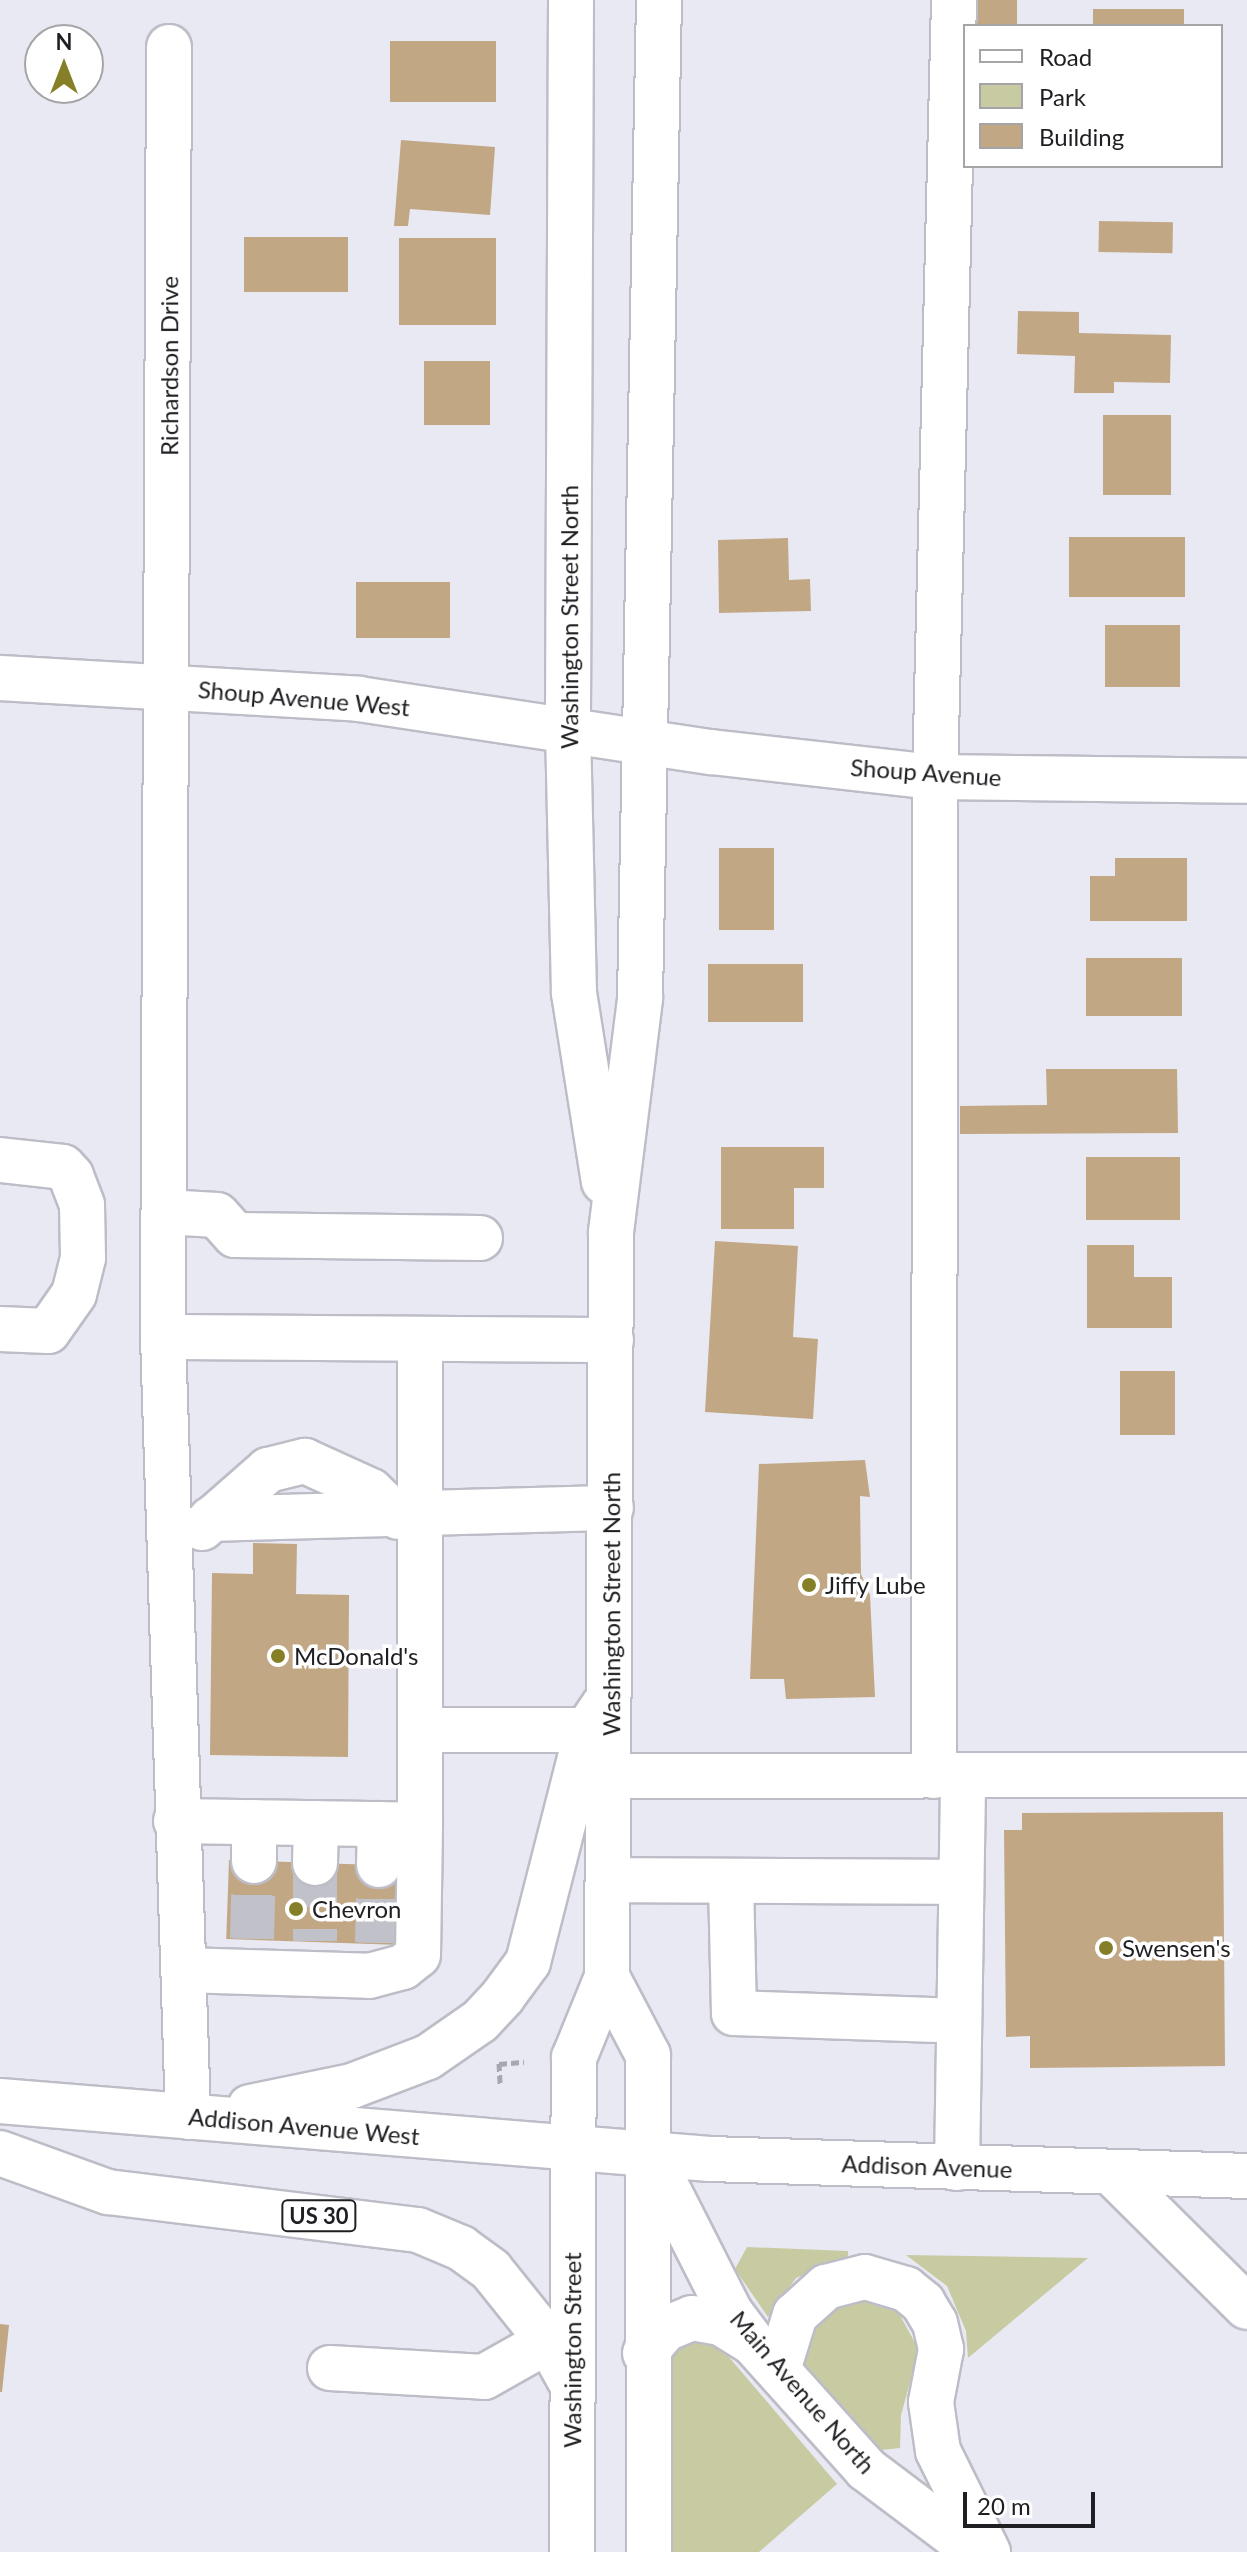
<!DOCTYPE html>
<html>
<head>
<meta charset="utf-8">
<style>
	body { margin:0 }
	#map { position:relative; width:1247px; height:2552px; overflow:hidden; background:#e9e9f3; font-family:Lato,sans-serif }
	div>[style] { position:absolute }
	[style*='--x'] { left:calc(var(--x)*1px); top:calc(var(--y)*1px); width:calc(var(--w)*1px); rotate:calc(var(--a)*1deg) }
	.green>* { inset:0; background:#c8cba2 }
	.building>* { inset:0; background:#c2a785; transform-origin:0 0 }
	.minor-tunnel>* { height:44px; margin-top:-22px; transform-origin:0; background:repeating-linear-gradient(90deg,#c1c1c9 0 44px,transparent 0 66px) }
	.path>* { height:5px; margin-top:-2.5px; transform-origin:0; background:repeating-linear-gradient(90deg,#a7a7af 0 8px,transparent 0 12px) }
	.roads { filter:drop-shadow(2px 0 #bdbdc7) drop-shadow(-2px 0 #bdbdc7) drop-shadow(0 2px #bdbdc7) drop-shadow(0 -2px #bdbdc7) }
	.minor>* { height:44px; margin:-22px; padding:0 22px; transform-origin:22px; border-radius:22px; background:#fff }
	.major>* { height:44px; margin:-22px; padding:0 22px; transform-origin:22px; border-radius:22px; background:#fff }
	.dots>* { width:22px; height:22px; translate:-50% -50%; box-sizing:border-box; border:4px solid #fff; border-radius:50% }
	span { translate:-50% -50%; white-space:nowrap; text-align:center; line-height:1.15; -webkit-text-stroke:7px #fff; paint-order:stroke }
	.shield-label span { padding:2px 6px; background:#fff; border:2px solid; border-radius:6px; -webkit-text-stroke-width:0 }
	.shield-label { font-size:22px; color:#1f1f23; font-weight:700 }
	.street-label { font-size:24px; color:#1f1f23 }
	.poi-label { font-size:24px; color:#1f1f23 }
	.left { translate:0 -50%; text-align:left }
	.legend { position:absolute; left:963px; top:24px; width:260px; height:144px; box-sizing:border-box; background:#fff; border:2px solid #a5a5a7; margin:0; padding:10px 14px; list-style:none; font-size:24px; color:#1f1f23 }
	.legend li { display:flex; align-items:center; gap:16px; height:40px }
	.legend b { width:40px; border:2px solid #a5a5a7 }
	.north { position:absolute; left:24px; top:24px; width:80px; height:80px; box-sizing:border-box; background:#fff; border:2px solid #a5a5a7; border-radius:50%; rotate:0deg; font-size:22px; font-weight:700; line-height:32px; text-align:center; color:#1f1f23 }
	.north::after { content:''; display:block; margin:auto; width:28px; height:36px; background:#858028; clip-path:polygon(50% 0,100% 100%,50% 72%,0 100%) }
	.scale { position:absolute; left:963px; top:2492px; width:132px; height:36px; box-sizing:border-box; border:4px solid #1f1f23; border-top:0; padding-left:10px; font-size:24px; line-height:28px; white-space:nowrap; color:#1f1f23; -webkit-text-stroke:6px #fff; paint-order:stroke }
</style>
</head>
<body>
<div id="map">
	<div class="green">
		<i style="clip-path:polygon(747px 2247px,848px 2251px,848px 2257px,796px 2278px,768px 2317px,735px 2269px)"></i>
		<i style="clip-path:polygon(906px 2255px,1088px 2258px,968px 2358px,966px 2331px,947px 2286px)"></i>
		<i style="clip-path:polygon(861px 2297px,896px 2308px,919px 2350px,901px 2415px,900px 2448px,882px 2450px,811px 2379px,801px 2354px,821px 2309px)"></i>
		<i style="clip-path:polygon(689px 2337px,723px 2350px,837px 2484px,759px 2552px,669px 2552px,662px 2369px,677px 2343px)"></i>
	</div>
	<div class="building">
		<i style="left:966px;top:0;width:51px;height:26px"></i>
		<i style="left:1093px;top:9px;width:91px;height:17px"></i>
		<i style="left:390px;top:41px;width:106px;height:61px"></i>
		<i style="clip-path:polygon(401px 140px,495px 147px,490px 215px,410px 209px,408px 226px,394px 226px)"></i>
		<i style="left:1099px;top:221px;width:74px;height:31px;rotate:1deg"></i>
		<i style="left:244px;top:237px;width:104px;height:55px"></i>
		<i style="left:399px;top:238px;width:97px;height:87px"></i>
		<i style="clip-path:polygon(1018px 311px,1079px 312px,1079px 333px,1171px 335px,1170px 383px,1114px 382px,1114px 393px,1074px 393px,1075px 356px,1017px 354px)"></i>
		<i style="left:424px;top:361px;width:66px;height:64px"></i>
		<i style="left:1103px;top:415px;width:68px;height:80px"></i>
		<i style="left:1069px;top:537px;width:116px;height:60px"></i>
		<i style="clip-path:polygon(788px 538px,789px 580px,810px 579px,811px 611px,719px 613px,718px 540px)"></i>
		<i style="left:356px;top:582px;width:94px;height:56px"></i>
		<i style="left:1105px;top:625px;width:75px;height:62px"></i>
		<i style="left:719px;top:848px;width:55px;height:82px"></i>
		<i style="clip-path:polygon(1115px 858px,1187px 858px,1187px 921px,1090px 921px,1090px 876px,1115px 876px)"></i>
		<i style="left:1086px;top:958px;width:96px;height:58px"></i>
		<i style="left:708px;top:964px;width:95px;height:58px"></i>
		<i style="clip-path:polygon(1046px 1069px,1177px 1069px,1178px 1133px,960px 1134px,960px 1106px,1047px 1105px)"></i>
		<i style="clip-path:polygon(721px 1147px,824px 1147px,824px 1188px,794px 1188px,794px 1229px,721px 1229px)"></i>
		<i style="left:1086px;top:1157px;width:94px;height:63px"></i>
		<i style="clip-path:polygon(715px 1241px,798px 1246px,793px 1337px,818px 1339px,813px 1419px,705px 1412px)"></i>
		<i style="clip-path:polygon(1087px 1245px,1134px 1245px,1134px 1277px,1172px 1277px,1172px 1328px,1087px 1328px)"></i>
		<i style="left:1120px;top:1371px;width:55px;height:64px"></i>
		<i style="clip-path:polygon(865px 1460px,870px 1497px,860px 1496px,861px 1574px,870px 1595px,875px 1697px,786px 1699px,784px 1679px,750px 1679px,759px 1464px)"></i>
		<i style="clip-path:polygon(253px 1543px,297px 1544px,296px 1594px,349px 1595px,348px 1757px,210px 1755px,212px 1573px,253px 1574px)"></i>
		<i style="clip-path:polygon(1223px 1812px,1225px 2066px,1030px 2068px,1030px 2036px,1006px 2037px,1004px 1830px,1022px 1830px,1022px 1813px)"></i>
		<i style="left:229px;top:1860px;width:175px;height:79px;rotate:2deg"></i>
		<i style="clip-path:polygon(0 2324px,9px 2325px,2px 2392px,0 2392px)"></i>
	</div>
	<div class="minor-tunnel">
		<i style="--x:315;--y:1863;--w:78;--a:90"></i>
		<i style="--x:252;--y:1939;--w:78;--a:-88.5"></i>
		<i style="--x:377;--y:1943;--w:78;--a:-88.5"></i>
	</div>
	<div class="path">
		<i style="--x:499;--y:2063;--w:22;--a:87"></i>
		<i style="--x:499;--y:2064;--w:25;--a:-5"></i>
	</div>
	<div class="roads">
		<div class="minor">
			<i style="--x:169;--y:47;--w:1290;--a:90.27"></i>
			<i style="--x:163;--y:1337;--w:448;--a:0.4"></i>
			<i style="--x:0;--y:678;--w:360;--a:3.3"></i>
			<i style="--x:359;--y:699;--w:356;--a:8.6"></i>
			<i style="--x:711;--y:752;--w:225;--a:6.4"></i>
			<i style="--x:935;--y:777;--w:312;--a:0.7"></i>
			<i style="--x:0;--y:1160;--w:63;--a:6.3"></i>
			<i style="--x:63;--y:1167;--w:12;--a:48"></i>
			<i style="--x:71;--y:1176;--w:31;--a:69"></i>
			<i style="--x:82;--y:1205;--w:53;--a:88.9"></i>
			<i style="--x:83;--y:1258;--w:37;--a:104"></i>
			<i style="--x:74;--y:1294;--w:45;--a:125.1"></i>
			<i style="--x:48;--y:1331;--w:48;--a:-177.6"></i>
			<i style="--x:164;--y:1212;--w:53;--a:3.2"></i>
			<i style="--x:217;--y:1215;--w:27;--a:48"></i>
			<i style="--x:235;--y:1235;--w:245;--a:0.7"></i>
			<i style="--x:163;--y:1337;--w:780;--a:88.16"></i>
			<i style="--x:211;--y:1519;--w:400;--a:-1.6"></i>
			<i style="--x:202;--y:1528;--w:88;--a:-41.3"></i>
			<i style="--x:268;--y:1470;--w:38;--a:-14"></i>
			<i style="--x:305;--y:1461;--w:72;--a:24.4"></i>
			<i style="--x:371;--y:1491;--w:37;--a:44"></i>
			<i style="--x:420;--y:1730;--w:167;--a:0"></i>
			<i style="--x:611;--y:1776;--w:636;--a:-0.09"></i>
			<i style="--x:934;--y:1776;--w:999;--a:-89.94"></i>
			<i style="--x:935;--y:777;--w:777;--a:-88.6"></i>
			<i style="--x:176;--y:1821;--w:244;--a:0.9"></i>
			<i style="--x:420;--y:1825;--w:484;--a:-90"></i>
			<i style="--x:254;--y:1861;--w:39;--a:-90"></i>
			<i style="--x:315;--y:1863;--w:40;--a:-88.6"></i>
			<i style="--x:379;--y:1865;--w:41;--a:-88.6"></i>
			<i style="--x:610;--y:1880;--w:351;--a:0.3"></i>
			<i style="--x:731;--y:1882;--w:131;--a:88.7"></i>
			<i style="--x:734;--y:2013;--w:225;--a:2"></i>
			<i style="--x:183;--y:1970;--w:186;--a:1.8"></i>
			<i style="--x:369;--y:1976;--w:35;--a:-15"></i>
			<i style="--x:403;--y:1967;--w:19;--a:-39"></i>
			<i style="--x:418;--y:1955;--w:130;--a:-89.1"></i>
			<i style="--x:650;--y:2154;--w:177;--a:63.1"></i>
			<i style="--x:730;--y:2312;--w:40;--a:53"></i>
			<i style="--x:754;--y:2344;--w:168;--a:48.1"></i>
			<i style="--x:866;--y:2469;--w:138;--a:37"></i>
			<i style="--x:957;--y:2168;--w:392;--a:-89.1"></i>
			<i style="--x:1112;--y:2173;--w:190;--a:44.8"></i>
			<i style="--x:330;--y:2368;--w:154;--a:3.3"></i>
			<i style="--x:484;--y:2377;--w:73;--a:-29.4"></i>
			<i style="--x:778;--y:2370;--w:58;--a:-72.8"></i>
			<i style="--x:795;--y:2315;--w:42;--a:-42.1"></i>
			<i style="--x:826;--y:2287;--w:40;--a:-14.4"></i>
			<i style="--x:865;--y:2277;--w:43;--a:16.3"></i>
			<i style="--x:906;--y:2289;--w:22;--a:39"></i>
			<i style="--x:923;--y:2303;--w:23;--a:59"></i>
			<i style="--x:935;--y:2323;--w:27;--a:77"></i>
			<i style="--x:941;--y:2349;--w:54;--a:100.7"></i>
			<i style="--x:931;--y:2402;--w:49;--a:81.9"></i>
			<i style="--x:938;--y:2451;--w:113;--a:63.7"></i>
		</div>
		<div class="major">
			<i style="--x:571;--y:0;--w:729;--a:90.24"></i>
			<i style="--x:568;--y:729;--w:264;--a:88.7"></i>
			<i style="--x:574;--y:993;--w:191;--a:81"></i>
			<i style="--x:607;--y:1977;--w:88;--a:62.3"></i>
			<i style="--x:648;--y:2055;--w:497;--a:89.9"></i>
			<i style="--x:0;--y:2101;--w:712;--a:4.67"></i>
			<i style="--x:710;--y:2159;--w:537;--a:1.81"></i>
			<i style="--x:250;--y:2107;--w:104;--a:-11.6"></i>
			<i style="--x:352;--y:2086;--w:81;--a:-20.9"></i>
			<i style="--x:428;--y:2057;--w:63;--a:-34.7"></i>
			<i style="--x:480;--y:2021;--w:34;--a:-47"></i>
			<i style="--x:503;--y:1996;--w:42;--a:-53.7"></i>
			<i style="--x:528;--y:1962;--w:239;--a:-75.7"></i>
			<i style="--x:587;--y:1730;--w:30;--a:-56"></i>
			<i style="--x:0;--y:2153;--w:115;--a:19.9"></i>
			<i style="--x:108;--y:2192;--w:312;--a:7"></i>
			<i style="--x:418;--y:2230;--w:47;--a:22.7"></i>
			<i style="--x:461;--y:2248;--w:37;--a:36"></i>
			<i style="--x:491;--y:2270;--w:91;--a:51.2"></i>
			<i style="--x:548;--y:2341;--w:51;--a:60.9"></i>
			<i style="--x:645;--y:2353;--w:31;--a:-50"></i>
			<i style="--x:665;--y:2329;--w:29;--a:-22"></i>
			<i style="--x:692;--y:2318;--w:29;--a:10"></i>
			<i style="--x:721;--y:2323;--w:39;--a:32"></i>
			<i style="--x:572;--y:2552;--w:494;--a:-89.8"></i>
			<i style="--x:574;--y:2058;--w:87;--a:-67.8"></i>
			<i style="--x:607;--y:1977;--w:745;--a:-89.69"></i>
			<i style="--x:611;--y:1232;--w:236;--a:-82.9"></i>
			<i style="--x:640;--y:998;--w:998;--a:-88.91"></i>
		</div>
	</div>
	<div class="dots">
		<i style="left:809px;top:1585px;background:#858028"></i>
		<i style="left:278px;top:1656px;background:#858028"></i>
		<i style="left:296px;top:1909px;background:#858028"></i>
		<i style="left:1106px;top:1948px;background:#858028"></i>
	</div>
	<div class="shield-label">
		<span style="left:319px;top:2216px">US 30</span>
	</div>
	<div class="street-label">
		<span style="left:169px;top:366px;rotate:-90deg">Richardson Drive</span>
		<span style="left:569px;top:617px;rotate:-90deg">Washington Street North</span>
		<span style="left:304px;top:698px;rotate:5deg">Shoup Avenue West</span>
		<span style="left:926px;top:772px;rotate:4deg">Shoup Avenue</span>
		<span style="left:611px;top:1604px;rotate:-90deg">Washington Street North</span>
		<span style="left:304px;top:2126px;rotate:5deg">Addison Avenue West</span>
		<span style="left:927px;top:2166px;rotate:2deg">Addison Avenue</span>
		<span style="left:572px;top:2350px;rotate:-90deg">Washington Street</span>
		<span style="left:803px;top:2392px;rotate:49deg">Main Avenue North</span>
	</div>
	<div class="poi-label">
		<span class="left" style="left:825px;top:1585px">Jiffy Lube</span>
		<span class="left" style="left:294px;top:1656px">McDonald's</span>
		<span class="left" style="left:312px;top:1909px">Chevron</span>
		<span class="left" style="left:1122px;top:1948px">Swensen's</span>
	</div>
	<ul class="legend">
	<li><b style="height:10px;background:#fff"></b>Road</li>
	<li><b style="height:22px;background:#c8cba2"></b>Park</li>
	<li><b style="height:22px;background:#c2a785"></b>Building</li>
	</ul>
	<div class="north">N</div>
	<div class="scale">20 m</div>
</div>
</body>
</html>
